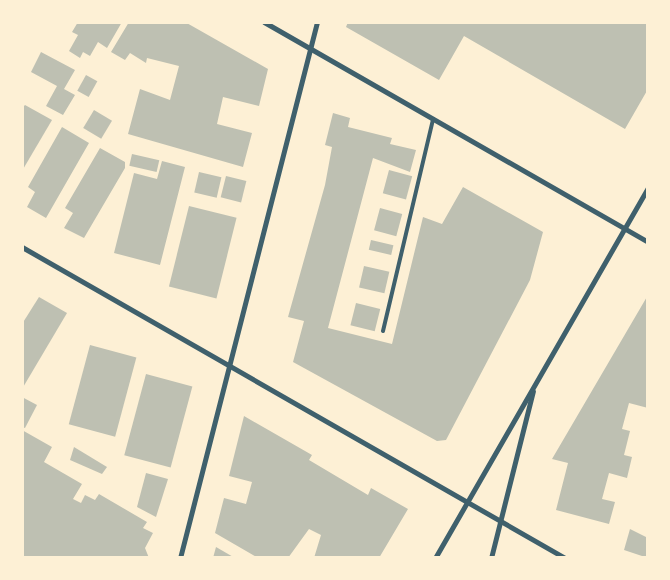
<!DOCTYPE html>
<html>
<head>
<meta charset="utf-8">
<style>
	body { margin:0 }
	#map { position:relative; width:670px; height:580px; overflow:hidden; background:#fdf0d5; font-family:Barlow,sans-serif }
	div>[style] { position:absolute }
	[style*='--x'] { left:calc(var(--x)*1px); top:calc(var(--y)*1px); width:calc(var(--w)*1px); rotate:calc(var(--a)*1deg) }
	.building>* { inset:0; background:#bec0b2; transform-origin:0 0 }
	.service>* { height:4px; margin:-2px; padding:0 2px; transform-origin:2px; border-radius:2px; background:#3f606c }
	.minor>* { height:5px; margin:-2.5px; padding:0 2.5px; transform-origin:2.5px; border-radius:2.5px; background:#3f606c }
	span { translate:-50% -50%; white-space:nowrap; text-align:center; line-height:1.15; -webkit-text-stroke:5px #fdf0d5; paint-order:stroke }
	.frame { position:absolute; inset:0; border:24px solid #fdf0d5; pointer-events:none }
</style>
</head>
<body>
<div id="map">
	<div class="building">
		<i style="clip-path:polygon(78px 22px,122px 22px,107px 48px,98px 42px,90px 56px,83px 52px,80px 58px,69px 51px,78px 35px,72px 32px)"></i>
		<i style="clip-path:polygon(129px 22px,185px 22px,268px 69px,259px 106px,223px 97px,217px 124px,252px 133px,243px 167px,128px 134px,140px 89px,170px 100px,179px 66px,147px 58px,146px 63px,130px 53px,125px 60px,111px 52px)"></i>
		<i style="clip-path:polygon(348px 22px,648px 22px,648px 89px,625px 129px,464px 36px,439px 80px,346px 27px)"></i>
		<i style="clip-path:polygon(41px 52px,75px 70px,64px 89px,75px 95px,63px 115px,46px 106px,57px 86px,31px 72px)"></i>
		<i style="left:86px;top:75px;width:13px;height:18px;rotate:29deg"></i>
		<i style="clip-path:polygon(25px 105px,52px 120px,22px 171px,22px 108px)"></i>
		<i style="left:94px;top:110px;width:21px;height:21px;rotate:31deg"></i>
		<i style="clip-path:polygon(333px 113px,350px 118px,348px 127px,392px 138px,390px 144px,416px 150px,410px 172px,373px 158px,328px 328px,392px 344px,423px 217px,442px 224px,463px 187px,543px 232px,530px 280px,446px 440px,437px 441px,293px 362px,304px 321px,288px 317px,325px 185px,332px 147px,325px 145px)"></i>
		<i style="clip-path:polygon(62px 127px,89px 143px,46px 218px,27px 207px,35px 192px,28px 187px)"></i>
		<i style="clip-path:polygon(100px 148px,125px 162px,125px 168px,84px 238px,64px 228px,73px 213px,65px 208px)"></i>
		<i style="left:132px;top:154px;width:28px;height:12px;rotate:13deg"></i>
		<i style="clip-path:polygon(162px 161px,185px 167px,160px 265px,114px 253px,134px 173px,157px 179px)"></i>
		<i style="left:389px;top:170px;width:24px;height:24px;rotate:15deg"></i>
		<i style="left:199px;top:172px;width:23px;height:21px;rotate:13deg"></i>
		<i style="left:226px;top:176px;width:21px;height:22px;rotate:14deg"></i>
		<i style="left:189px;top:206px;width:49px;height:83px;rotate:14deg"></i>
		<i style="left:380px;top:208px;width:23px;height:23px;rotate:15deg"></i>
		<i style="left:371px;top:240px;width:23px;height:10px;rotate:13deg"></i>
		<i style="left:364px;top:266px;width:26px;height:22px;rotate:13deg"></i>
		<i style="clip-path:polygon(648px 295px,648px 408px,629px 403px,622px 429px,630px 431px,624px 455px,632px 457px,627px 478px,609px 473px,602px 499px,615px 502px,609px 524px,556px 510px,568px 463px,552px 459px)"></i>
		<i style="clip-path:polygon(39px 297px,67px 313px,22px 389px,22px 324px)"></i>
		<i style="left:356px;top:303px;width:25px;height:23px;rotate:14deg"></i>
		<i style="left:90px;top:345px;width:48px;height:82px;rotate:15deg"></i>
		<i style="left:146px;top:374px;width:48px;height:84px;rotate:15deg"></i>
		<i style="clip-path:polygon(22px 397px,37px 405px,25px 428px,22px 427px)"></i>
		<i style="clip-path:polygon(244px 416px,312px 455px,309px 460px,368px 495px,371px 488px,408px 509px,379px 558px,314px 558px,321px 535px,309px 529px,288px 558px,258px 558px,215px 533px,224px 498px,246px 504px,252px 482px,229px 476px)"></i>
		<i style="clip-path:polygon(22px 430px,52px 447px,44px 462px,82px 484px,73px 499px,81px 503px,85px 495px,95px 500px,99px 494px,147px 522px,143px 528px,153px 533px,145px 548px,149px 558px,22px 558px)"></i>
		<i style="clip-path:polygon(74px 447px,107px 467px,102px 474px,70px 460px)"></i>
		<i style="clip-path:polygon(146px 473px,168px 479px,156px 517px,137px 507px)"></i>
		<i style="clip-path:polygon(630px 529px,648px 538px,648px 558px,624px 550px)"></i>
		<i style="clip-path:polygon(216px 547px,235px 558px,213px 558px)"></i>
	</div>
	<div class="service">
		<i style="--x:383;--y:331;--w:218;--a:-76.7"></i>
	</div>
	<div class="minor">
		<i style="--x:264;--y:22;--w:443;--a:29.8"></i>
		<i style="--x:22;--y:247;--w:626;--a:29.8"></i>
		<i style="--x:180;--y:558;--w:553;--a:-75.66"></i>
		<i style="--x:435;--y:558;--w:428;--a:-60.1"></i>
		<i style="--x:491;--y:558;--w:172;--a:-75.9"></i>
	</div>
	<div class="frame"></div>
</div>
</body>
</html>
